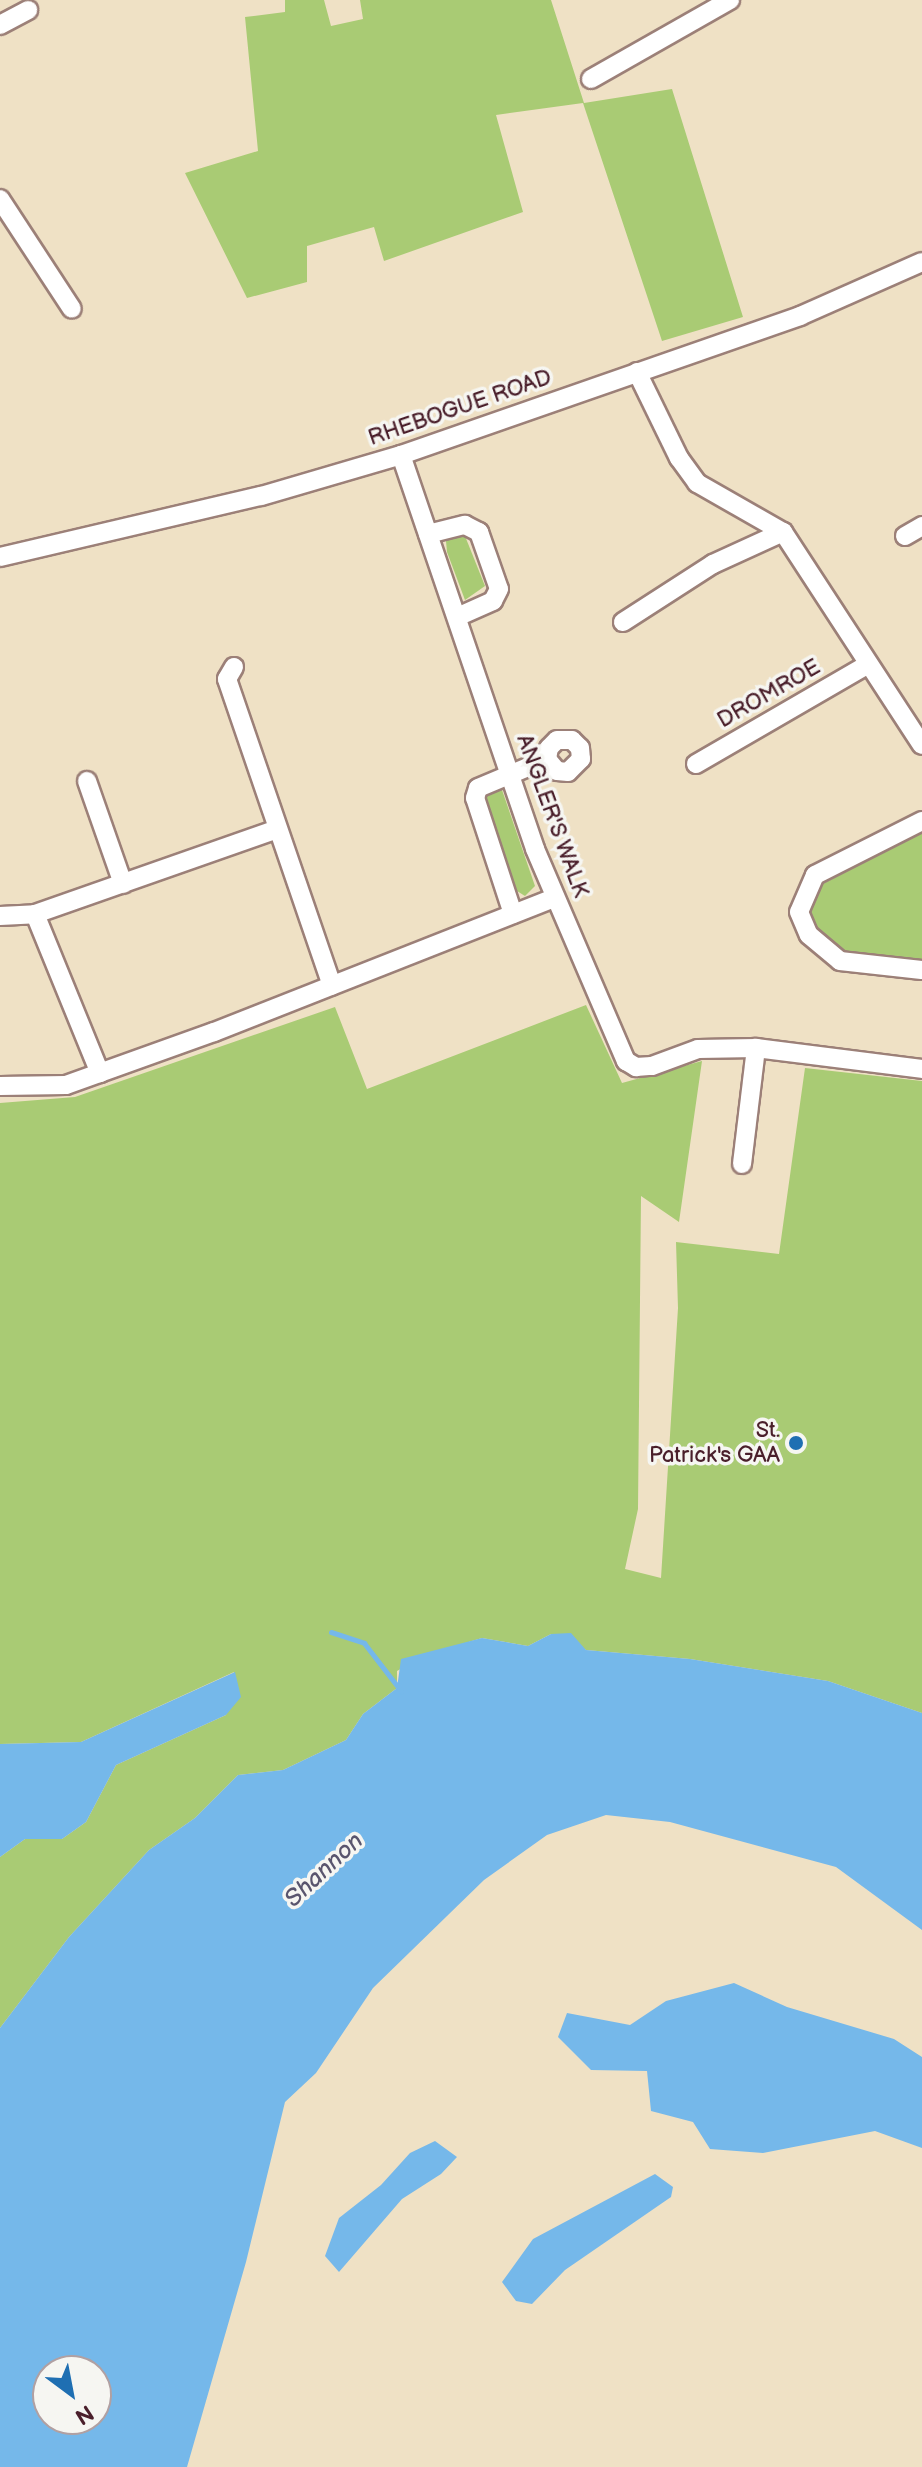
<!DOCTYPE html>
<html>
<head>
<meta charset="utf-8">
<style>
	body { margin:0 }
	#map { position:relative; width:922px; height:2467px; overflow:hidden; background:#efe1c5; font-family:"Balsamiq Sans",sans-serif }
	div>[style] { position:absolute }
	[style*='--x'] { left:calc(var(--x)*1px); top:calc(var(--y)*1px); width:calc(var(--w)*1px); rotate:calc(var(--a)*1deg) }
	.green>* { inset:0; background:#a9cb74 }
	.water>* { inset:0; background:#75b8ea }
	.stream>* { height:5px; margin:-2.5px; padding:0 2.5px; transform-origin:2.5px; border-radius:2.5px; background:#75b8ea }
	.roads { filter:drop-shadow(2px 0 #9c8078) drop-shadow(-2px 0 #9c8078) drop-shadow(0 2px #9c8078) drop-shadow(0 -2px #9c8078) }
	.minor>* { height:18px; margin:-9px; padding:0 9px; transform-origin:9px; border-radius:9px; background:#fff }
	.dots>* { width:22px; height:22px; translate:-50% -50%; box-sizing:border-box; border:4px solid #f6f6f2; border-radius:50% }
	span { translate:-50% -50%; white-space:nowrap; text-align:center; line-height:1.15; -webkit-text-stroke:7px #f6f6f2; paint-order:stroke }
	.street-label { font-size:22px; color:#4a1f2b }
	.poi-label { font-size:22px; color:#4a1f2b }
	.right { translate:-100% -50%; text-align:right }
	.water-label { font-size:24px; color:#59556e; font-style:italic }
	.north { position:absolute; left:32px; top:2355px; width:80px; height:80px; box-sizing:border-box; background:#f6f6f2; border:2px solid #b1a0a2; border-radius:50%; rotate:148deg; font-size:22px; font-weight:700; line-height:32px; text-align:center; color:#4a1f2b }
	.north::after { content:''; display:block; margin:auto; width:28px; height:36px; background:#1f6fb2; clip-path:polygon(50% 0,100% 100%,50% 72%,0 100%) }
</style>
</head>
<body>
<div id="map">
	<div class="green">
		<i style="clip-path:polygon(285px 0,324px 0,331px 26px,363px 19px,360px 0,551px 0,584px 103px,672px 89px,743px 317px,662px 341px,583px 103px,496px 115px,523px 212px,384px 261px,374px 227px,307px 246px,307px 282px,247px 298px,185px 173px,258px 151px,245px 17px,285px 12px)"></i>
		<i style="clip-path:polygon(456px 534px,465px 536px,485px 586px,465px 600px,447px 552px,446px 541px)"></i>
		<i style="clip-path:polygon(493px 787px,502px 790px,535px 886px,525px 896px,517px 891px,485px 796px)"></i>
		<i style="clip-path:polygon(922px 831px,922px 961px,832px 949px,814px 930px,810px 908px,819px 886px)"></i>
		<i style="clip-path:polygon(586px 1005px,622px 1083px,702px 1061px,679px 1222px,641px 1196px,638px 1509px,625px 1569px,661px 1578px,678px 1308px,676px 1242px,779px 1254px,805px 1068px,922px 1081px,922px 1713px,828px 1681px,690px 1659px,586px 1650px,551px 1634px,528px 1646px,482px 1638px,425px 1655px,397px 1671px,397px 1688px,363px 1714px,346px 1740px,283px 1770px,238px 1775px,195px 1818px,149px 1850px,69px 1937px,0 2028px,0 1857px,25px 1839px,62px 1839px,86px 1822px,116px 1765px,226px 1715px,234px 1672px,81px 1742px,0 1744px,0 1103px,75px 1097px,335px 1007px,367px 1089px)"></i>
	</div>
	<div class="water">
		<i style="clip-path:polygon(evenodd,571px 1633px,586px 1650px,690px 1659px,828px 1681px,922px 1713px,922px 1930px,836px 1867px,670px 1822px,606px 1815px,547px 1835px,484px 1880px,373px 1988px,316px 2073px,285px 2102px,246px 2262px,187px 2467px,0 2467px,0 2028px,69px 1937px,149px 1850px,195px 1818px,238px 1775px,283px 1770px,346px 1740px,363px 1714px,397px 1688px,401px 1659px,482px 1638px,528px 1646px,551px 1634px,571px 1633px,48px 2371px,96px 2371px,96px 2419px,48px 2419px,48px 2371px)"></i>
		<i style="clip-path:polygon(235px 1672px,241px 1697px,226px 1715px,116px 1765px,86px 1822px,62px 1839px,25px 1839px,0 1857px,0 1744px,81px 1742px)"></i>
		<i style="clip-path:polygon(734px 1983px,787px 2007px,894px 2039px,922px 2057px,922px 2148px,875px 2131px,763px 2153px,710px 2149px,693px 2122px,651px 2111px,647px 2071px,591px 2070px,558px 2037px,567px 2013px,630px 2025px,666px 2001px)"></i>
		<i style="clip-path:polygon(435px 2141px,457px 2157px,441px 2174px,402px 2199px,339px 2272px,325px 2256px,339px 2218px,381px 2185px,410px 2153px)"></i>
		<i style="clip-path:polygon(655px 2174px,673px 2187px,671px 2197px,565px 2270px,532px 2304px,516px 2301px,502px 2282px,533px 2239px)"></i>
	</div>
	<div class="stream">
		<i style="--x:331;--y:1632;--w:35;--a:18"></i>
		<i style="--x:364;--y:1643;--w:61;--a:52.4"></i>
	</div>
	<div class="roads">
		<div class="minor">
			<i style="--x:0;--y:25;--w:32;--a:-28"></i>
			<i style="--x:591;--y:79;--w:160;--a:-29.6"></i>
			<i style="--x:0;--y:199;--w:131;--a:56.8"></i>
			<i style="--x:637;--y:372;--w:96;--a:64"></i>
			<i style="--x:679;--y:458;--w:31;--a:54"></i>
			<i style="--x:697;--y:483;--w:99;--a:29.7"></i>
			<i style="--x:783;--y:532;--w:254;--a:56.9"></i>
			<i style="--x:401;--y:455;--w:416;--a:71.2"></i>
			<i style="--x:535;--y:849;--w:231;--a:66.8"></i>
			<i style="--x:626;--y:1061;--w:12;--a:31"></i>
			<i style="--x:636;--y:1067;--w:16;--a:-4"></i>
			<i style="--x:652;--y:1066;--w:49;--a:-20.3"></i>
			<i style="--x:698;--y:1049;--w:58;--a:-1"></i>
			<i style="--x:756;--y:1048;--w:167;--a:7.2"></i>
			<i style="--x:428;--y:534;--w:38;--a:-14"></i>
			<i style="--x:465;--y:525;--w:16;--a:27"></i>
			<i style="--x:479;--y:532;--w:60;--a:70.7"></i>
			<i style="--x:499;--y:589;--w:13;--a:117"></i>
			<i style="--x:493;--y:601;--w:39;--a:156"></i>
			<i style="--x:905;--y:536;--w:20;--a:-30"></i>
			<i style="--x:0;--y:557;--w:268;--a:-13.2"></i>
			<i style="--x:261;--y:496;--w:146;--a:-16.3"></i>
			<i style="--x:401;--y:455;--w:423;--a:-19.2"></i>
			<i style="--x:800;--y:316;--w:133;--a:-23.9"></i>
			<i style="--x:623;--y:622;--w:107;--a:-32.8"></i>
			<i style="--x:713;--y:564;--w:77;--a:-24.6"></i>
			<i style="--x:234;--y:667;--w:14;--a:120"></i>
			<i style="--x:227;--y:679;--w:324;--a:71.1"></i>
			<i style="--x:696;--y:764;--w:198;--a:-30.1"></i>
			<i style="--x:87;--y:781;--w:109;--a:70.7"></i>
			<i style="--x:922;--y:821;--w:120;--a:153.2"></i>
			<i style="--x:815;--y:875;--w:40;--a:113.4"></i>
			<i style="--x:799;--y:912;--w:25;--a:67"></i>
			<i style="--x:809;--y:935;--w:40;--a:40"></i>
			<i style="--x:840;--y:961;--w:82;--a:6.3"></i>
			<i style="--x:35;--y:914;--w:172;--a:67.8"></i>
			<i style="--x:513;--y:914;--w:122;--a:-108.1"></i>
			<i style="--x:475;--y:798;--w:10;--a:-73"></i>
			<i style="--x:478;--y:788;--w:75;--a:-22.8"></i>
			<i style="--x:547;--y:759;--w:11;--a:-80"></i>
			<i style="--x:549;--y:748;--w:11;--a:-45"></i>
			<i style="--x:557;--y:740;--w:15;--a:0"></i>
			<i style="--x:572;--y:740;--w:11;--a:45"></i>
			<i style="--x:580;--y:748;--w:11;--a:85"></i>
			<i style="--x:581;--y:759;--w:18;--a:135"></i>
			<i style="--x:568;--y:772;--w:11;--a:-175"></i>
			<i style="--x:557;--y:771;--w:16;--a:-130"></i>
			<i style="--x:0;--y:916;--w:35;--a:-3"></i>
			<i style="--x:35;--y:914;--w:257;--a:-19.3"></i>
			<i style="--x:0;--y:1086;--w:66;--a:-0.9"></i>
			<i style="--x:66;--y:1085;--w:157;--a:-19.7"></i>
			<i style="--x:214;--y:1032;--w:365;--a:-21.5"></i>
			<i style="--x:742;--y:1164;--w:117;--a:-83.1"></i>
		</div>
	</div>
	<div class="dots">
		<i style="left:796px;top:1443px;background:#1f6fb2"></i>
	</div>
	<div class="street-label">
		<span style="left:460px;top:408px;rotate:-19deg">RHEBOGUE ROAD</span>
		<span style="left:769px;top:694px;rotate:-30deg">DROMROE</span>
		<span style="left:552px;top:816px;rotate:70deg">ANGLER'S WALK</span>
	</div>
	<div class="poi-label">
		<span class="right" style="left:780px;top:1443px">St.<br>Patrick's GAA</span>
	</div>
	<div class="water-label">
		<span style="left:324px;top:1870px;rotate:-43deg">Shannon</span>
	</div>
	<div class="north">N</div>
</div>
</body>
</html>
